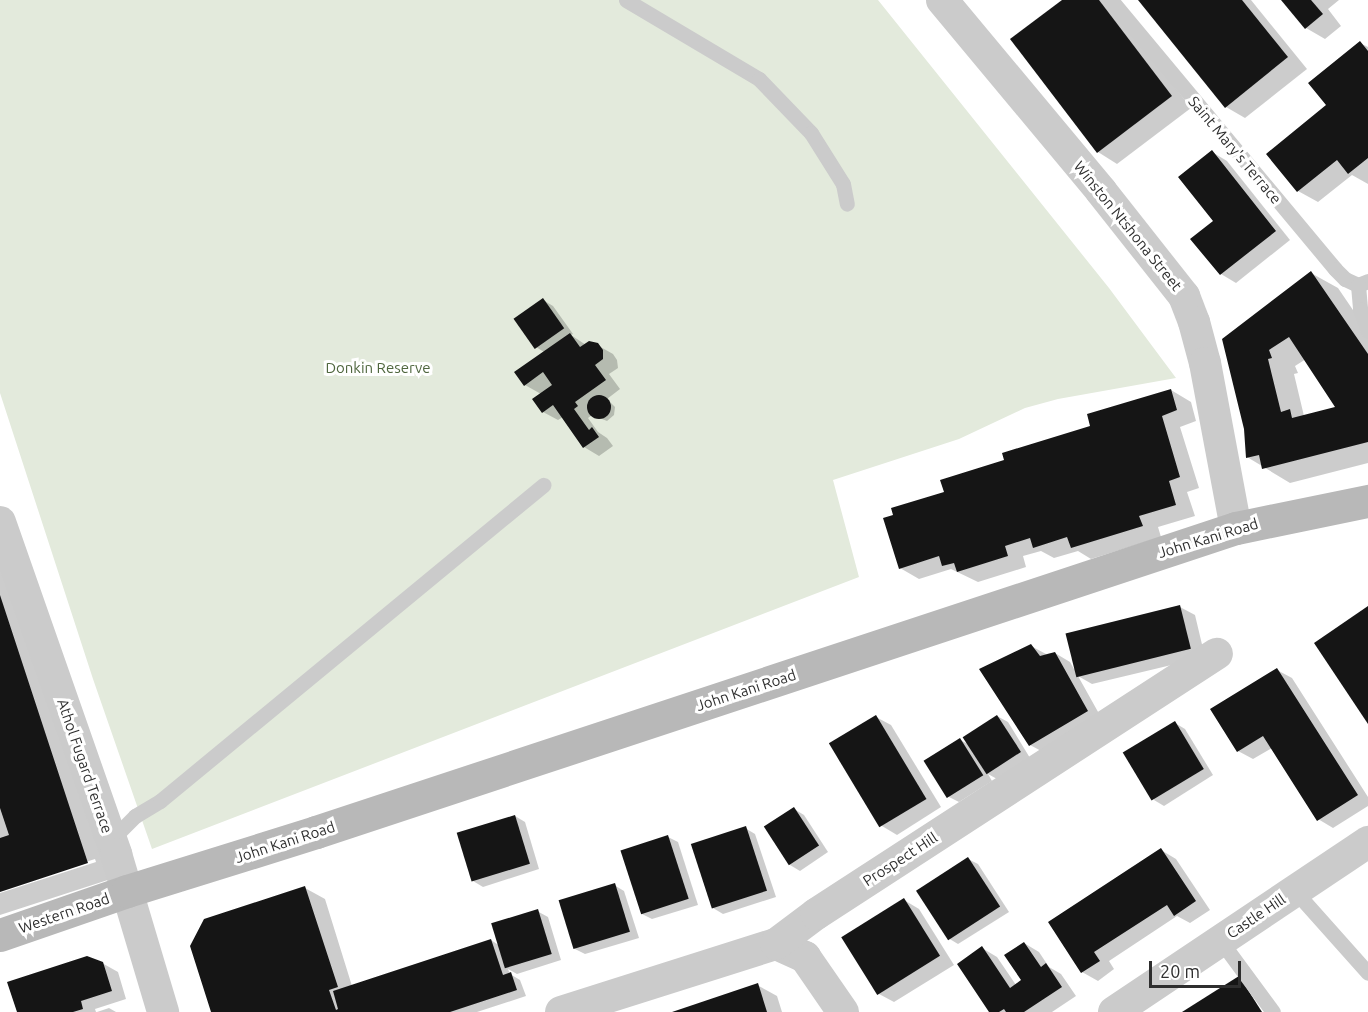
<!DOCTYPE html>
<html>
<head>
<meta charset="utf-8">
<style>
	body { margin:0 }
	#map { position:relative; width:1368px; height:1012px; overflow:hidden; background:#fff; font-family:Ubuntu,sans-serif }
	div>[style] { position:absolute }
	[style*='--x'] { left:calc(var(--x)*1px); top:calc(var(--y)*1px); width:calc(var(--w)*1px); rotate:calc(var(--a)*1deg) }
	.green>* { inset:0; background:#e3eadc }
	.shadow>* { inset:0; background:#0003 }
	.building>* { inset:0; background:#151515; transform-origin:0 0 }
	.round { border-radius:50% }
	.lane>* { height:15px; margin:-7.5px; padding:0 7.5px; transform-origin:7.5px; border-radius:7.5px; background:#cbcbcb }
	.street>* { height:32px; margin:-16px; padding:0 16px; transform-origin:16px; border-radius:16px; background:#cbcbcb }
	.secondary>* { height:33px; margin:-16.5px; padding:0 16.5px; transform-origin:16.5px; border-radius:16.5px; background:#b8b8b8 }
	span { translate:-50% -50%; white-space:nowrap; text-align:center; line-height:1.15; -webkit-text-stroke:6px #fff; paint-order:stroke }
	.street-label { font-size:15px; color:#2e2e2e }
	.park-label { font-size:15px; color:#4f663e }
	.scale { position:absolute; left:1149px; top:961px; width:92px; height:27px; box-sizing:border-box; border:3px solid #2e2e2e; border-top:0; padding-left:8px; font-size:18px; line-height:21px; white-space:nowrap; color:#2e2e2e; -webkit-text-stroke:4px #fff; paint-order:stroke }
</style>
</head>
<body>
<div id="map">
	<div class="green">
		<i style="clip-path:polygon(0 0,878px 0,1109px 288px,1176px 378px,1058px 399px,1025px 408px,959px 439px,833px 480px,859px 577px,152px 849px,93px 679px,0 393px)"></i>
	</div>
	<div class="shadow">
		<i style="clip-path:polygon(1064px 0,1108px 0,1191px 108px,1117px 164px,1098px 152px)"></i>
		<i style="clip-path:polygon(1140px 0,1251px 0,1307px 69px,1245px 118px,1226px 107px)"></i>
		<i style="clip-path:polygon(1283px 0,1339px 0,1328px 9px,1341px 26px,1325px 39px,1306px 28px)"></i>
		<i style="clip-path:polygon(1360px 43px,1368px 47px,1368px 184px,1352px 175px,1318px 202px,1298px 191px,1268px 154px,1329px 105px)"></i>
		<i style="clip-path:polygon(1212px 152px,1227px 161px,1290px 240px,1236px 283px,1221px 274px)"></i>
		<i style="clip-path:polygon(evenodd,1311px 273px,1338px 288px,1368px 332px,1368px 463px,1290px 483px,1247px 457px,1246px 429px,1223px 340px,1311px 273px,1306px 359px,1338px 408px,1304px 416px,1294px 374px,1298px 373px,1295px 366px,1306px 359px)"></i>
		<i style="clip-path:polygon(543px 300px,553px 306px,573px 334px,571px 335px,586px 345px,597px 345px,613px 354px,617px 360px,618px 368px,609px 374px,620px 389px,607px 399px,615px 407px,614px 415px,607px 421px,592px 415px,588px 418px,598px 432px,607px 438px,613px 446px,599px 456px,584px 447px,563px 417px,558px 420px,543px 412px,541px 394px,525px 385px,544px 352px,536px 347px)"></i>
		<i style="clip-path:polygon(1171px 390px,1191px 402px,1196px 421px,1180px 427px,1199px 488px,1187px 492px,1195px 516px,1158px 527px,1161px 537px,1091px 559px,1078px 551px,1054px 558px,1041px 551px,1023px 556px,1026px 567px,978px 582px,951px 569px,919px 579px,900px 568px,946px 493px,1006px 461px,1092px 427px)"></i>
		<i style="clip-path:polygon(0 552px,114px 878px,0 915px,0 893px,96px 862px,95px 859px,0 890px)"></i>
		<i style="clip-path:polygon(1180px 607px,1195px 615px,1205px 657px,1092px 684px,1078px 676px,1102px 719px,1045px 753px,1030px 745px,1031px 646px,1046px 654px,1055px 653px,1070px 662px,1074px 669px)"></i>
		<i style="clip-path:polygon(1277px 670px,1292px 678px,1368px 797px,1368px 806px,1333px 828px,1318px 819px,1272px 748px,1253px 759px,1238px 751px)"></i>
		<i style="clip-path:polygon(997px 716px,1008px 722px,1030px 758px,997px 779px,988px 774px,992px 781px,959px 802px,949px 797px,960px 740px,968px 744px)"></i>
		<i style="clip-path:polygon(876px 717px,891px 725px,941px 807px,897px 835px,882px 826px)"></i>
		<i style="clip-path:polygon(1175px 723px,1185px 729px,1213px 775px,1164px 806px,1154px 800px)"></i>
		<i style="clip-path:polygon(794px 809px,804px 815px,828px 852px,800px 871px,790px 865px)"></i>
		<i style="clip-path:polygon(515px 816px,525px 822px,539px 869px,483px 887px,473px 881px)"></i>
		<i style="clip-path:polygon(745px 828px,755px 834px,776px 897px,723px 914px,713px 908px)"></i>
		<i style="clip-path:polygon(668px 837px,678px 842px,698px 905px,652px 919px,642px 914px)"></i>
		<i style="clip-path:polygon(1161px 850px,1176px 859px,1210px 910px,1190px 923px,1177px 916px,1109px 961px,1114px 969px,1098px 981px,1082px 972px,1050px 922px)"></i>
		<i style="clip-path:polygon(968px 859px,978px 864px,1009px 912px,958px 944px,948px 938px)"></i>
		<i style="clip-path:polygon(614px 885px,624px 891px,639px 938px,585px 954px,575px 949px)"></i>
		<i style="clip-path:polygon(305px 888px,325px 899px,352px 986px,491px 940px,500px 946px,537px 911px,548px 917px,561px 960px,517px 974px,508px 969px,510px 974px,520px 980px,526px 996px,477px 1012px,213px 1012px)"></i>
		<i style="clip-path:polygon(904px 900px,919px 909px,954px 965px,894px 1002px,879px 994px)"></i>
		<i style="clip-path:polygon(1024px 943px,1039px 952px,1049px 967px,1061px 974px,1076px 996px,1052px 1012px,991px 1012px,982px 948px,997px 957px,1016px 985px,1023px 980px)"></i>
		<i style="clip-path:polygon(102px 963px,118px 972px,126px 999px,95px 1009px,96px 1012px,18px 1012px)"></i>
		<i style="clip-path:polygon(757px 985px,777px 996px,782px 1012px,676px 1012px)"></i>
		<i style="clip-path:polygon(109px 1008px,116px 1012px,97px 1012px)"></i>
	</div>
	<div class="building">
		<i style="clip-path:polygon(1062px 0,1099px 0,1172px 96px,1097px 153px,1010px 39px)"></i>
		<i style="clip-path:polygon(1138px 0,1242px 0,1288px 57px,1225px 108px)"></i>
		<i style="clip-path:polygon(1281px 0,1311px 0,1323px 14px,1305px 29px)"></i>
		<i style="clip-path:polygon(1360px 41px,1368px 51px,1368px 158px,1348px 174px,1337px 160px,1297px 192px,1266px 154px,1326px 105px,1308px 83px)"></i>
		<i style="clip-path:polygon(1212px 150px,1276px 231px,1220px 275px,1190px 239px,1213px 221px,1178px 177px)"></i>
		<i style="clip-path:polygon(evenodd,1311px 271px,1368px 354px,1368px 442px,1262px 469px,1259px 455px,1246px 458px,1244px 429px,1222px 339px,1311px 271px,1289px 337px,1335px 407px,1292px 418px,1290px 409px,1281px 412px,1268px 359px,1272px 358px,1269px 350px,1289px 337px)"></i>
		<i style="left:543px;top:298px;width:37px;height:36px;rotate:55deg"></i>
		<i style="clip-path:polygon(570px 333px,580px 347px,589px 341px,598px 343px,603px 350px,603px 359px,595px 365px,606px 380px,575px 402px,578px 406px,574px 409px,589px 430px,592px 427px,599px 437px,583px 448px,553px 405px,542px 413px,532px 399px,552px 385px,543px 372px,524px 386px,514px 372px)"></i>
		<i style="clip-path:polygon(1171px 389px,1177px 410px,1162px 416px,1180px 477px,1169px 481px,1176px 505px,1139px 516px,1143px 526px,1071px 548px,1067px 537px,1033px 548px,1030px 538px,1005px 546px,1008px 556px,957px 572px,954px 563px,942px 566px,939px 556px,899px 569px,883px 518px,893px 515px,891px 508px,944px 492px,940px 480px,1004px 460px,1002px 453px,1090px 426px,1087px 414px)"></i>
		<i class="round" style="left:587px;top:395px;width:24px;height:24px"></i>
		<i style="clip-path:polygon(0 595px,88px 863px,0 892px,0 838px,9px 835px,0 808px)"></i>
		<i style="left:1180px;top:605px;width:45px;height:118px;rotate:76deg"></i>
		<i style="clip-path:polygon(1368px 606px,1368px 724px,1314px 643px)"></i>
		<i style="clip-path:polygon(1031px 644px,1040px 656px,1055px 652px,1088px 711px,1029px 746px,979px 669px)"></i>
		<i style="clip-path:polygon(1277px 668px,1358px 795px,1317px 821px,1263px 736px,1237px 752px,1210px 709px)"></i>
		<i style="left:876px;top:715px;width:98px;height:55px;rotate:59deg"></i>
		<i style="left:997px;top:715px;width:44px;height:41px;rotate:57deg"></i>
		<i style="left:1175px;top:721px;width:56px;height:61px;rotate:59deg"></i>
		<i style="left:960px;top:738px;width:44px;height:43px;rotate:58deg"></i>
		<i style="left:794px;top:807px;width:46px;height:36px;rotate:57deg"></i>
		<i style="left:515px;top:815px;width:51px;height:61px;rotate:73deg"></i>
		<i style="left:746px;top:826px;width:68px;height:58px;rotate:72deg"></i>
		<i style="left:668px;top:835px;width:67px;height:50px;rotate:72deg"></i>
		<i style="clip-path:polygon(1161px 848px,1196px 901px,1174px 916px,1167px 905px,1094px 952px,1100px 961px,1081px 973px,1048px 922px)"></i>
		<i style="left:968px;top:857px;width:59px;height:62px;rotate:57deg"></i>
		<i style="left:615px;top:883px;width:51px;height:59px;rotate:73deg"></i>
		<i style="clip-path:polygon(305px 886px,338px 987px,329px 990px,336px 1010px,338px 1009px,333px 991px,491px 939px,503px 975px,511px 972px,517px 990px,450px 1012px,211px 1012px,190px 946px,204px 919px)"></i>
		<i style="left:904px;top:898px;width:68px;height:74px;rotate:58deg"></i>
		<i style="left:538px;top:909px;width:47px;height:49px;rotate:73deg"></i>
		<i style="clip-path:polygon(1024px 942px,1041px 967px,1046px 963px,1062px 987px,1024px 1012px,1006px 1012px,1004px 1009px,999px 1012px,989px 1012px,957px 964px,982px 946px,1010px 988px,1021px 980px,1004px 955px)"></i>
		<i style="clip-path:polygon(87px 956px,103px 962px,112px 991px,81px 1001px,83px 1009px,73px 1012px,17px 1012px,7px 982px)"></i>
		<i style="clip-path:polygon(1239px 976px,1262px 1012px,1182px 1012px)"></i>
		<i style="clip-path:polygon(758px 983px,767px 1012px,672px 1012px)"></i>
	</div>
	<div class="lane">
		<i style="--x:626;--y:0;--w:155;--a:30.7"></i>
		<i style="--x:759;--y:79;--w:75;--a:46.1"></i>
		<i style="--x:811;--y:133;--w:60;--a:57.9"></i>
		<i style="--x:843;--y:184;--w:20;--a:79"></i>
		<i style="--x:1111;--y:0;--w:350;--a:50.2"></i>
		<i style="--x:1335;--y:269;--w:14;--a:45"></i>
		<i style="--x:1345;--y:279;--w:14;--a:25"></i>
		<i style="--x:1358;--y:285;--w:11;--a:-22"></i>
		<i style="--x:1358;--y:285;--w:24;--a:85"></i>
		<i style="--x:1360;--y:309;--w:23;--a:70"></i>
		<i style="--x:111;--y:840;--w:34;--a:-45"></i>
		<i style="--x:135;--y:816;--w:29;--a:-31"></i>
		<i style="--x:160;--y:801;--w:497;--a:-39.5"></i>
		<i style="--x:1294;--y:890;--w:111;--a:48.3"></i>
		<i style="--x:1220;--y:940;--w:89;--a:53.6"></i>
	</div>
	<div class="street">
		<i style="--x:942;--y:0;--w:249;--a:50.2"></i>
		<i style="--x:1101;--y:191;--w:134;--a:51.7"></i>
		<i style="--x:1184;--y:296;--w:28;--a:69"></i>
		<i style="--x:1194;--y:322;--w:42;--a:75"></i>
		<i style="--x:1205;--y:363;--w:168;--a:79.4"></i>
		<i style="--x:0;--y:522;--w:352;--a:70.7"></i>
		<i style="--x:116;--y:854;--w:165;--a:73.4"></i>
		<i style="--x:776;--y:944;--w:32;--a:24"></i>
		<i style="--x:805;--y:957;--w:67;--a:55.4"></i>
		<i style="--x:561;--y:1012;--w:225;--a:-17.6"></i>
		<i style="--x:776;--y:944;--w:50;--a:-36.9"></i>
		<i style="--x:816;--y:914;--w:478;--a:-33"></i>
		<i style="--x:1114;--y:1012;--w:306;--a:-33.8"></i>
	</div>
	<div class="secondary">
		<i style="--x:0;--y:935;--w:134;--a:-19.1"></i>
		<i style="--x:127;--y:891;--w:198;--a:-17.3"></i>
		<i style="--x:316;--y:832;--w:969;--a:-18.29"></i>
		<i style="--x:1236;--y:528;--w:135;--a:-11.6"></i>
	</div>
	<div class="street-label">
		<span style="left:1235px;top:150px;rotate:50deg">Saint Mary's Terrace</span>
		<span style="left:1128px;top:226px;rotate:51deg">Winston Ntshona Street</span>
		<span style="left:1208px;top:538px;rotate:-17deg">John Kani Road</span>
		<span style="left:746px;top:690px;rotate:-18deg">John Kani Road</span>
		<span style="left:85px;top:766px;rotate:71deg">Athol Fugard Terrace</span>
		<span style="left:285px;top:842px;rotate:-18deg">John Kani Road</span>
		<span style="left:900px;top:859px;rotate:-33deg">Prospect Hill</span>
		<span style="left:64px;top:913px;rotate:-19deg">Western Road</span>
		<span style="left:1256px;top:916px;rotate:-34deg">Castle Hill</span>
	</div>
	<div class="park-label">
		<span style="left:378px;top:368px">Donkin Reserve</span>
	</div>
	<div class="scale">20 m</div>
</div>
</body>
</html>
